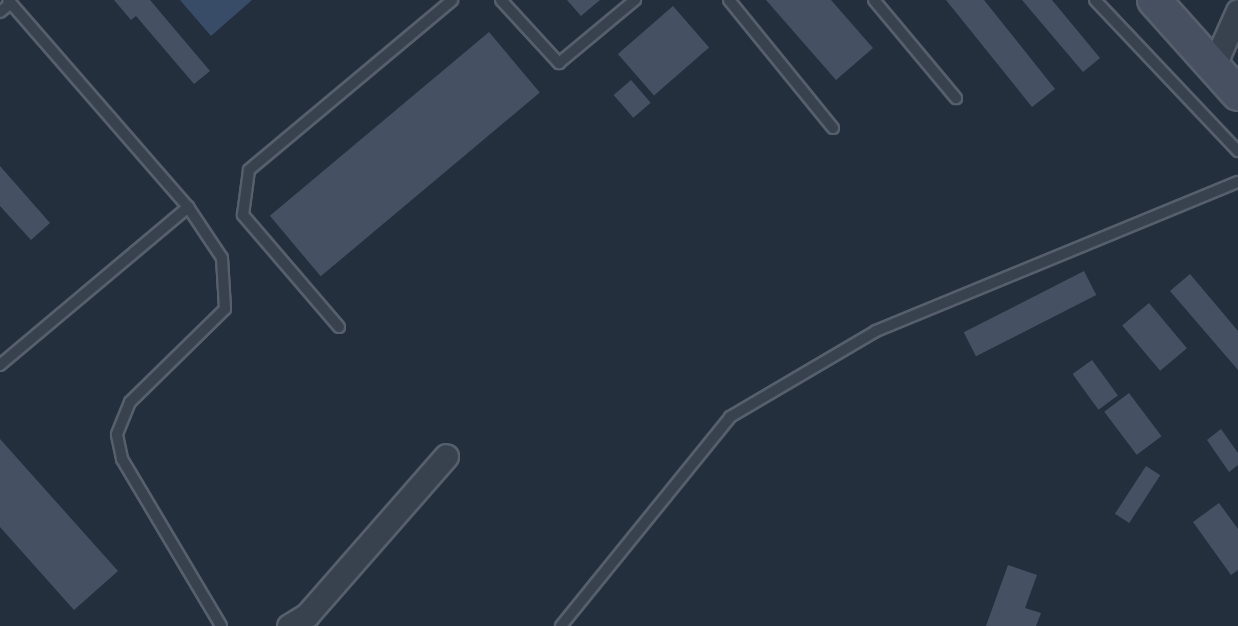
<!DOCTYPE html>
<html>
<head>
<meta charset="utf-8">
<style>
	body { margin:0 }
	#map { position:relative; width:1238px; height:626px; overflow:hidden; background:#242f3e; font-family:Roboto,sans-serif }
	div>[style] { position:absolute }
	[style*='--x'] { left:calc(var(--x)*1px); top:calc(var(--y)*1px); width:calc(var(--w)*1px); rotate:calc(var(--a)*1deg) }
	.water>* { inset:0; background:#394c67 }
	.building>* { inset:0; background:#455162; transform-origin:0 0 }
	.roads { filter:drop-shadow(2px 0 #565f6c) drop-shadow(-2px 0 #565f6c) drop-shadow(0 2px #565f6c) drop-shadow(0 -2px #565f6c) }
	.service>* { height:10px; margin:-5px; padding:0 5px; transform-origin:5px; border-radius:5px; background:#38414e }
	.minor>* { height:23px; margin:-11.5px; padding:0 11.5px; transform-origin:11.5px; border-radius:11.5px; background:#38414e }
	.secondary>* { height:32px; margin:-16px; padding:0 16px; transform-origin:16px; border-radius:16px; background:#465061 }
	span { translate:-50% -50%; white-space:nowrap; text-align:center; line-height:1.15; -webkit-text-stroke:5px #1d2633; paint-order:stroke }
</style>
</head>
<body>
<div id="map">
	<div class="water">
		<i style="clip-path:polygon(180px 0,252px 0,211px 36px)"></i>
	</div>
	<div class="building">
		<i style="clip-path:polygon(114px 0,150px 0,210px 71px,194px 84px,136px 16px,131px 20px)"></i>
		<i style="clip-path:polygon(567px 0,600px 0,581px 16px)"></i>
		<i style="clip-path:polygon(766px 0,831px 0,873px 48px,836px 80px)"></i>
		<i style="clip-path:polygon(946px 0,984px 0,1055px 89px,1032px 107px)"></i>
		<i style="clip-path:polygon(1022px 0,1052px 0,1100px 58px,1083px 72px)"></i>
		<i style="left:673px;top:6px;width:55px;height:73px;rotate:49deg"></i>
		<i style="left:489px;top:32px;width:79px;height:286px;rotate:50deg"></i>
		<i style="left:631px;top:80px;width:30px;height:23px;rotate:49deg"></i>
		<i style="clip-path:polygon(0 166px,50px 223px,31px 240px,0 206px)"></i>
		<i style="left:1084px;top:271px;width:27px;height:135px;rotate:63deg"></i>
		<i style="clip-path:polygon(1190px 274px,1238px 331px,1238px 370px,1170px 291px)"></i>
		<i style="left:1149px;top:303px;width:59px;height:35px;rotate:50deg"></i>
		<i style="left:1092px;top:360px;width:44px;height:24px;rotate:54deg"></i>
		<i style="left:1129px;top:393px;width:54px;height:31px;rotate:53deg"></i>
		<i style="clip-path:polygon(1221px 429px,1238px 453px,1238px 465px,1229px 472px,1207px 440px)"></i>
		<i style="clip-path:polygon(0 439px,118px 571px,74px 610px,0 527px)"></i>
		<i style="left:1146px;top:466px;width:17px;height:57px;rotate:33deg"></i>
		<i style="clip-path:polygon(1219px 503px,1238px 529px,1238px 570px,1231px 575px,1193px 522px)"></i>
		<i style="clip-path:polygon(1008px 565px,1037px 575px,1025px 608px,1041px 613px,1036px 626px,986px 626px)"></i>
	</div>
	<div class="roads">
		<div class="service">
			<i style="--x:501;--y:0;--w:86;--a:47.4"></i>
			<i style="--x:559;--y:63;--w:99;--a:-39.7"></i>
			<i style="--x:729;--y:0;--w:165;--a:50.9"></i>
			<i style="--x:874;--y:0;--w:128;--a:50.1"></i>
			<i style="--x:1095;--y:0;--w:208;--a:46.6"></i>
			<i style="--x:0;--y:12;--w:14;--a:-39"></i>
			<i style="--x:188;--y:207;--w:61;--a:56.3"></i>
			<i style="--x:222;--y:258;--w:51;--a:86.6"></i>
			<i style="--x:225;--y:309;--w:133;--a:135.6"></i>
			<i style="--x:130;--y:402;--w:35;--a:112"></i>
			<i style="--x:117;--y:435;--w:25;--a:78"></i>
			<i style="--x:122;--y:459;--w:194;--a:59.3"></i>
			<i style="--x:339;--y:327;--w:148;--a:-130.6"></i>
			<i style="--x:243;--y:215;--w:45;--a:-82.4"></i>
			<i style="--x:249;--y:170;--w:265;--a:-39.9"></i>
			<i style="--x:0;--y:365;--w:246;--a:-40"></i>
			<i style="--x:188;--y:207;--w:274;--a:-131"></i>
			<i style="--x:561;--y:626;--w:269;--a:-51"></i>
			<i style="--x:730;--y:417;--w:169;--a:-30.5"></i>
			<i style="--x:876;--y:331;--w:391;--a:-22.4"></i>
		</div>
		<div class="minor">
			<i style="--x:1213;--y:67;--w:61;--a:-65.9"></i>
			<i style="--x:289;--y:626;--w:21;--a:-31"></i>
			<i style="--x:307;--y:615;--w:211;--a:-48.8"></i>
		</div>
		<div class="secondary">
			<i style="--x:1154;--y:0;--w:126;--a:48.2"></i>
		</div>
	</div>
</div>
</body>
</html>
